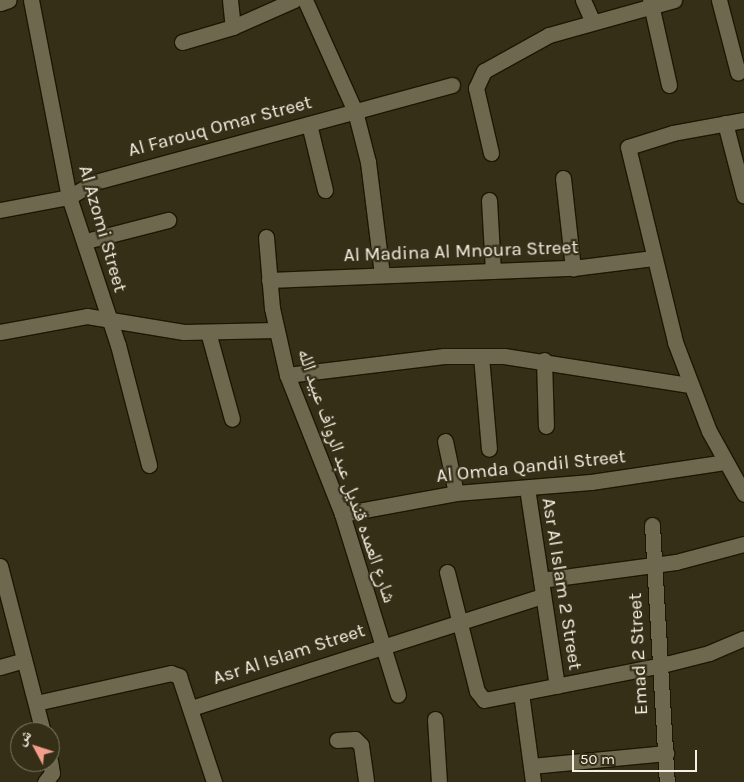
<!DOCTYPE html>
<html>
<head>
<meta charset="utf-8">
<style>
	body { margin:0 }
	#map { position:relative; width:744px; height:782px; overflow:hidden; background:#352f18; font-family:Karla,"Noto Naskh Arabic",sans-serif }
	div>[style] { position:absolute }
	[style*='--x'] { left:calc(var(--x)*1px); top:calc(var(--y)*1px); width:calc(var(--w)*1px); rotate:calc(var(--a)*1deg) }
	.roads { filter:drop-shadow(1px 0 #1d1702) drop-shadow(-1px 0 #1d1702) drop-shadow(0 1px #1d1702) drop-shadow(0 -1px #1d1702) }
	.minor>* { height:15px; margin:-7.5px; padding:0 7.5px; transform-origin:7.5px; border-radius:7.5px; background:#6e684f }
	span { translate:-50% -50%; white-space:nowrap; text-align:center; line-height:1.15; -webkit-text-stroke:4.5px #352f18; paint-order:stroke }
	.street-label { font-size:19px; color:#f4f0e2 }
	.north { position:absolute; left:10px; top:722px; width:50px; height:50px; box-sizing:border-box; background:#352f18; border:1px solid #817c69; border-radius:50%; rotate:310deg; font-size:14px; font-weight:700; line-height:20px; text-align:center; color:#f4f0e2 }
	.north::after { content:''; display:block; margin:auto; width:18px; height:22px; background:#f49d8b; clip-path:polygon(50% 0,100% 100%,50% 72%,0 100%) }
	.scale { position:absolute; left:572px; top:750px; width:125px; height:22px; box-sizing:border-box; border:2px solid #f4f0e2; border-top:0; padding-left:6px; font-size:15px; line-height:18px; white-space:nowrap; color:#f4f0e2; -webkit-text-stroke:4px #352f18; paint-order:stroke }
</style>
</head>
<body>
<div id="map">
	<div class="roads">
		<div class="minor">
			<i style="--x:31;--y:0;--w:201;--a:79.1"></i>
			<i style="--x:69;--y:197;--w:156;--a:71.7"></i>
			<i style="--x:118;--y:345;--w:124;--a:75.5"></i>
			<i style="--x:230;--y:0;--w:27;--a:84"></i>
			<i style="--x:305;--y:0;--w:122;--a:65.8"></i>
			<i style="--x:355;--y:111;--w:53;--a:75.7"></i>
			<i style="--x:368;--y:162;--w:114;--a:82.9"></i>
			<i style="--x:583;--y:0;--w:24;--a:66"></i>
			<i style="--x:650;--y:0;--w:87;--a:77.4"></i>
			<i style="--x:719;--y:0;--w:75;--a:75.4"></i>
			<i style="--x:0;--y:3;--w:9;--a:-18"></i>
			<i style="--x:182;--y:42;--w:53;--a:-16.4"></i>
			<i style="--x:233;--y:27;--w:67;--a:-23.9"></i>
			<i style="--x:744;--y:120;--w:72;--a:169.6"></i>
			<i style="--x:673;--y:133;--w:47;--a:162.7"></i>
			<i style="--x:628;--y:147;--w:201;--a:76.4"></i>
			<i style="--x:675;--y:342;--w:95;--a:69.1"></i>
			<i style="--x:709;--y:431;--w:72;--a:60.9"></i>
			<i style="--x:725;--y:123;--w:75;--a:75.4"></i>
			<i style="--x:309;--y:124;--w:68;--a:76.4"></i>
			<i style="--x:491;--y:153;--w:67;--a:-103"></i>
			<i style="--x:476;--y:88;--w:19;--a:-65"></i>
			<i style="--x:484;--y:71;--w:74;--a:-29"></i>
			<i style="--x:549;--y:35;--w:130;--a:-15.6"></i>
			<i style="--x:563;--y:178;--w:91;--a:83.7"></i>
			<i style="--x:489;--y:200;--w:71;--a:86.8"></i>
			<i style="--x:0;--y:210;--w:70;--a:-10.7"></i>
			<i style="--x:69;--y:197;--w:30;--a:-30"></i>
			<i style="--x:95;--y:182;--w:370;--a:-15.2"></i>
			<i style="--x:266;--y:237;--w:71;--a:85.2"></i>
			<i style="--x:272;--y:308;--w:69;--a:77.4"></i>
			<i style="--x:287;--y:375;--w:149;--a:68.4"></i>
			<i style="--x:342;--y:514;--w:189;--a:72.8"></i>
			<i style="--x:86;--y:241;--w:85;--a:-14.4"></i>
			<i style="--x:269;--y:280;--w:304;--a:-2.3"></i>
			<i style="--x:573;--y:268;--w:81;--a:-7.1"></i>
			<i style="--x:0;--y:332;--w:88;--a:-10.4"></i>
			<i style="--x:87;--y:316;--w:98;--a:9.4"></i>
			<i style="--x:184;--y:332;--w:92;--a:-1.2"></i>
			<i style="--x:208;--y:332;--w:90;--a:74.6"></i>
			<i style="--x:481;--y:356;--w:93;--a:85.1"></i>
			<i style="--x:544;--y:360;--w:66;--a:88.3"></i>
			<i style="--x:287;--y:375;--w:158;--a:-6.9"></i>
			<i style="--x:444;--y:356;--w:60;--a:0"></i>
			<i style="--x:504;--y:356;--w:188;--a:8.9"></i>
			<i style="--x:445;--y:441;--w:53;--a:78.1"></i>
			<i style="--x:527;--y:488;--w:200;--a:81.4"></i>
			<i style="--x:342;--y:514;--w:116;--a:-10.4"></i>
			<i style="--x:456;--y:493;--w:135;--a:-4.7"></i>
			<i style="--x:591;--y:482;--w:135;--a:-8.5"></i>
			<i style="--x:652;--y:525;--w:257;--a:86.7"></i>
			<i style="--x:0;--y:566;--w:171;--a:75.5"></i>
			<i style="--x:447;--y:572;--w:123;--a:75.9"></i>
			<i style="--x:477;--y:691;--w:11;--a:52"></i>
			<i style="--x:484;--y:700;--w:177;--a:-11.1"></i>
			<i style="--x:658;--y:666;--w:53;--a:-14.3"></i>
			<i style="--x:709;--y:653;--w:38;--a:-23"></i>
			<i style="--x:541;--y:580;--w:136;--a:-7.6"></i>
			<i style="--x:676;--y:562;--w:70;--a:-14.8"></i>
			<i style="--x:0;--y:667;--w:25;--a:-16"></i>
			<i style="--x:521;--y:693;--w:90;--a:82.3"></i>
			<i style="--x:36;--y:703;--w:138;--a:-12.5"></i>
			<i style="--x:171;--y:673;--w:9;--a:21"></i>
			<i style="--x:179;--y:676;--w:112;--a:71.7"></i>
			<i style="--x:191;--y:708;--w:369;--a:-17.7"></i>
			<i style="--x:435;--y:719;--w:63;--a:86.4"></i>
			<i style="--x:337;--y:740;--w:18;--a:-3"></i>
			<i style="--x:355;--y:739;--w:8;--a:45"></i>
			<i style="--x:361;--y:745;--w:37;--a:82"></i>
			<i style="--x:531;--y:766;--w:136;--a:-5.5"></i>
			<i style="--x:45;--y:782;--w:11;--a:-52"></i>
			<i style="--x:52;--y:773;--w:12;--a:-99"></i>
		</div>
	</div>
	<div class="street-label">
		<span style="left:220px;top:127px;rotate:-15deg">Al Farouq Omar Street</span>
		<span style="left:102px;top:229px;rotate:74deg">Al Azomi Street</span>
		<span style="left:461px;top:252px;rotate:-2deg">Al Madina Al Mnoura Street</span>
		<span style="left:531px;top:467px;rotate:-6deg">Al Omda Qandil Street</span>
		<span style="left:346px;top:476px;rotate:71deg">شارع العمده قنديل عبد الرواف عبيد الله</span>
		<span style="left:561px;top:584px;rotate:81deg">Asr Al Islam 2 Street</span>
		<span style="left:639px;top:654px;rotate:-93deg">Emad 2 Street</span>
		<span style="left:289px;top:655px;rotate:-18deg">Asr Al Islam Street</span>
	</div>
	<div class="north">ش</div>
	<div class="scale">50 m</div>
</div>
</body>
</html>
